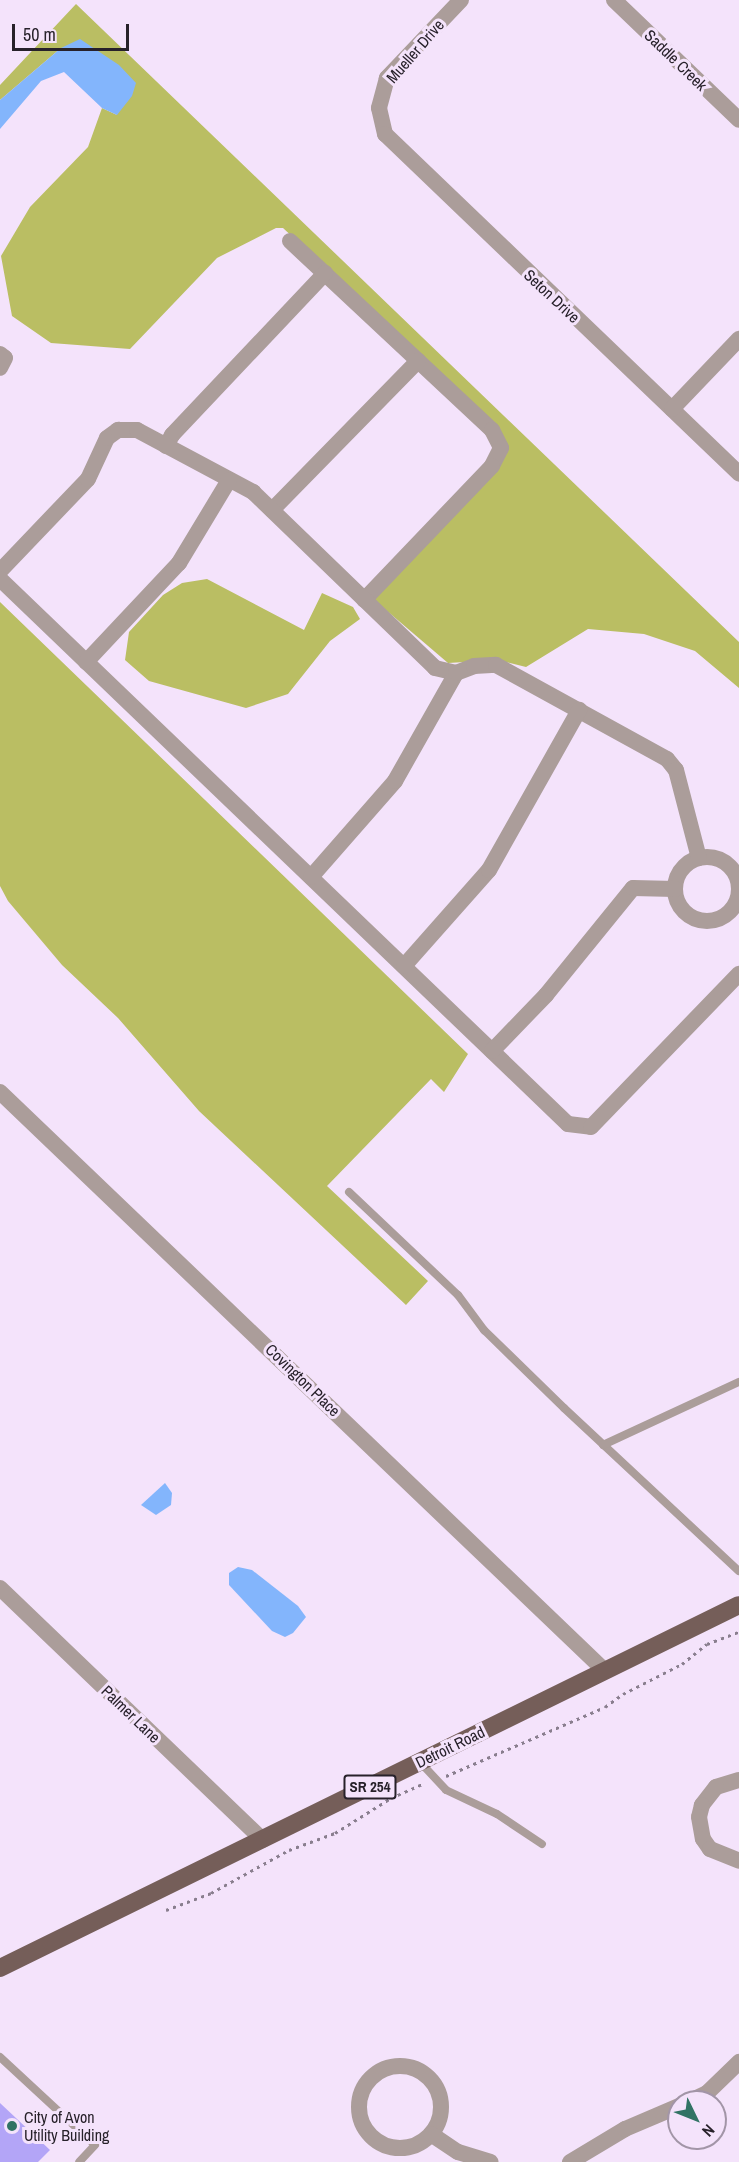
<!DOCTYPE html>
<html>
<head>
<meta charset="utf-8">
<style>
	body { margin:0 }
	#map { position:relative; width:739px; height:2162px; overflow:hidden; background:#f4e3fb; font-family:"Archivo Narrow",sans-serif }
	div>[style] { position:absolute }
	[style*='--x'] { left:calc(var(--x)*1px); top:calc(var(--y)*1px); width:calc(var(--w)*1px); rotate:calc(var(--a)*1deg) }
	.forest>* { inset:0; background:#babe63 }
	.water>* { inset:0; background:#83b5fc }
	.building>* { inset:0; background:#b3a5f7 }
	.path>* { height:3px; margin-top:-1.5px; transform-origin:0; background:repeating-linear-gradient(90deg,#897e8e 0 3px,transparent 0 7.5px) }
	.lane>* { height:8px; margin:-4px; padding:0 4px; transform-origin:4px; border-radius:4px; background:#ab9d9a }
	.street>* { height:16px; margin:-8px; padding:0 8px; transform-origin:8px; border-radius:8px; background:#ab9d9a }
	.street>.ring { margin:-8px; padding:0; box-sizing:content-box; background:none; border:16px solid #ab9d9a; border-radius:50% }
	.primary>* { height:18px; margin:-9px; padding:0 9px; transform-origin:9px; border-radius:9px; background:#755e59 }
	.dots>* { width:16px; height:16px; translate:-50% -50%; box-sizing:border-box; border:3px solid #f4e3fb; border-radius:50% }
	span { translate:-50% -50%; white-space:nowrap; text-align:center; line-height:1.15; -webkit-text-stroke:6px #f4e3fb; paint-order:stroke }
	.shield-label span { padding:2px 4px; background:#f4e3fb; border:2px solid; border-radius:4px; -webkit-text-stroke-width:0 }
	.shield-label { font-size:15px; color:#27212a; font-weight:700 }
	.street-label { font-size:16px; color:#27212a }
	.poi-label { font-size:16px; color:#27212a }
	.left { translate:0 -50%; text-align:left }
	.north { position:absolute; left:667px; top:2090px; width:60px; height:60px; box-sizing:border-box; background:#f4e3fb; border:2px solid #a295a7; border-radius:50%; rotate:133deg; font-size:16px; font-weight:700; line-height:24px; text-align:center; color:#27212a }
	.north::after { content:''; display:block; margin:auto; width:21px; height:27px; background:#317364; clip-path:polygon(50% 0,100% 100%,50% 72%,0 100%) }
	.scale { position:absolute; left:12px; top:24px; width:117px; height:27px; box-sizing:border-box; border:3px solid #27212a; border-top:0; padding-left:8px; font-size:18px; line-height:21px; white-space:nowrap; color:#27212a; -webkit-text-stroke:4px #f4e3fb; paint-order:stroke }
</style>
</head>
<body>
<div id="map">
	<div class="forest">
		<i style="clip-path:polygon(76px 4px,739px 642px,739px 688px,695px 651px,644px 634px,588px 629px,526px 667px,498px 660px,448px 663px,373px 599px,507px 450px,446px 380px,283px 228px,276px 228px,217px 258px,130px 349px,51px 343px,12px 316px,1px 256px,30px 207px,88px 147px,102px 108px,117px 115px,61px 48px,0 100px,0 85px)"></i>
		<i style="clip-path:polygon(207px 579px,304px 630px,322px 593px,353px 607px,360px 619px,330px 641px,288px 694px,246px 708px,149px 681px,125px 660px,129px 632px,163px 595px,182px 583px)"></i>
		<i style="clip-path:polygon(0 602px,468px 1054px,444px 1092px,431px 1079px,327px 1186px,428px 1281px,406px 1305px,199px 1111px,118px 1018px,62px 965px,8px 901px,0 886px)"></i>
	</div>
	<div class="water">
		<i style="clip-path:polygon(80px 39px,119px 65px,136px 83px,132px 96px,117px 115px,102px 108px,64px 72px,41px 81px,0 129px,0 100px,61px 48px)"></i>
		<i style="clip-path:polygon(165px 1483px,172px 1493px,171px 1505px,156px 1515px,141px 1505px)"></i>
		<i style="clip-path:polygon(238px 1567px,252px 1570px,298px 1606px,306px 1617px,293px 1633px,285px 1637px,272px 1631px,229px 1585px,229px 1573px)"></i>
	</div>
	<div class="building">
		<i style="clip-path:polygon(0 2103px,50px 2150px,38px 2162px,0 2162px)"></i>
	</div>
	<div class="path">
		<i style="--x:446;--y:1776;--w:173;--a:-23.5"></i>
		<i style="--x:605;--y:1707;--w:22;--a:-36"></i>
		<i style="--x:623;--y:1694;--w:66;--a:-27"></i>
		<i style="--x:682;--y:1664;--w:32;--a:-39"></i>
		<i style="--x:707;--y:1644;--w:34;--a:-21"></i>
		<i style="--x:166;--y:1910;--w:48;--a:-20.7"></i>
		<i style="--x:211;--y:1893;--w:89;--a:-28.9"></i>
		<i style="--x:289;--y:1850;--w:49;--a:-20.3"></i>
		<i style="--x:335;--y:1833;--w:66;--a:-32"></i>
		<i style="--x:391;--y:1798;--w:37;--a:-24"></i>
	</div>
	<div class="lane">
		<i style="--x:349;--y:1192;--w:150;--a:43.4"></i>
		<i style="--x:458;--y:1295;--w:44;--a:53.4"></i>
		<i style="--x:484;--y:1330;--w:112;--a:44.3"></i>
		<i style="--x:564;--y:1408;--w:239;--a:43"></i>
		<i style="--x:603;--y:1445;--w:150;--a:-24.9"></i>
		<i style="--x:420;--y:1762;--w:38;--a:47"></i>
		<i style="--x:446;--y:1790;--w:56;--a:25.2"></i>
		<i style="--x:497;--y:1814;--w:54;--a:33.7"></i>
		<i style="--x:0;--y:2057;--w:129;--a:42.8"></i>
		<i style="--x:95;--y:2145;--w:23;--a:133"></i>
	</div>
	<div class="street">
		<i style="--x:461;--y:0;--w:108;--a:133.5"></i>
		<i style="--x:387;--y:78;--w:31;--a:105"></i>
		<i style="--x:379;--y:108;--w:27;--a:77"></i>
		<i style="--x:385;--y:134;--w:491;--a:43.8"></i>
		<i style="--x:614;--y:0;--w:173;--a:43.8"></i>
		<i style="--x:290;--y:241;--w:277;--a:43.1"></i>
		<i style="--x:492;--y:430;--w:20;--a:63"></i>
		<i style="--x:501;--y:448;--w:20;--a:117"></i>
		<i style="--x:492;--y:466;--w:185;--a:133.7"></i>
		<i style="--x:0;--y:354;--w:6;--a:39"></i>
		<i style="--x:5;--y:358;--w:11;--a:117"></i>
		<i style="--x:672;--y:409;--w:97;--a:-46.3"></i>
		<i style="--x:166;--y:446;--w:13;--a:-61"></i>
		<i style="--x:172;--y:435;--w:223;--a:-46.6"></i>
		<i style="--x:272;--y:510;--w:209;--a:-45.6"></i>
		<i style="--x:0;--y:571;--w:127;--a:-46.3"></i>
		<i style="--x:88;--y:479;--w:45;--a:-65.1"></i>
		<i style="--x:107;--y:438;--w:14;--a:-36"></i>
		<i style="--x:118;--y:430;--w:19;--a:0"></i>
		<i style="--x:137;--y:430;--w:132;--a:28.1"></i>
		<i style="--x:253;--y:492;--w:253;--a:44"></i>
		<i style="--x:435;--y:668;--w:22;--a:13"></i>
		<i style="--x:0;--y:579;--w:787;--a:43.82"></i>
		<i style="--x:568;--y:1124;--w:23;--a:7"></i>
		<i style="--x:591;--y:1127;--w:213;--a:-46"></i>
		<i style="--x:86;--y:662;--w:136;--a:-46.8"></i>
		<i style="--x:179;--y:563;--w:97;--a:-58.9"></i>
		<i class="ring" style="left:675px;top:857px;width:48px;height:48px"></i>
		<i style="--x:311;--y:877;--w:128;--a:-48.8"></i>
		<i style="--x:395;--y:781;--w:124;--a:-60.5"></i>
		<i style="--x:456;--y:673;--w:19;--a:-21"></i>
		<i style="--x:474;--y:666;--w:22;--a:-3"></i>
		<i style="--x:496;--y:665;--w:195;--a:28.8"></i>
		<i style="--x:667;--y:759;--w:14;--a:51"></i>
		<i style="--x:676;--y:770;--w:91;--a:75.4"></i>
		<i style="--x:404;--y:966;--w:128;--a:-48.5"></i>
		<i style="--x:489;--y:870;--w:184;--a:-60.6"></i>
		<i style="--x:492;--y:1051;--w:78;--a:-46"></i>
		<i style="--x:546;--y:995;--w:138;--a:-50.9"></i>
		<i style="--x:633;--y:888;--w:42;--a:1.4"></i>
		<i style="--x:0;--y:1092;--w:837;--a:43.74"></i>
		<i style="--x:0;--y:1588;--w:364;--a:43.8"></i>
		<i style="--x:739;--y:1780;--w:24;--a:163"></i>
		<i style="--x:716;--y:1787;--w:23;--a:128"></i>
		<i style="--x:702;--y:1805;--w:12;--a:104"></i>
		<i style="--x:699;--y:1817;--w:22;--a:80"></i>
		<i style="--x:703;--y:1839;--w:12;--a:55"></i>
		<i style="--x:710;--y:1849;--w:31;--a:22"></i>
		<i class="ring" style="left:359px;top:2066px;width:66px;height:66px"></i>
		<i style="--x:688;--y:2102;--w:21;--a:-25"></i>
		<i style="--x:707;--y:2093;--w:45;--a:-44.1"></i>
		<i style="--x:431;--y:2134;--w:32;--a:34"></i>
		<i style="--x:458;--y:2152;--w:34;--a:17"></i>
		<i style="--x:570;--y:2162;--w:64;--a:-31"></i>
		<i style="--x:625;--y:2129;--w:59;--a:-23.1"></i>
	</div>
	<div class="primary">
		<i style="--x:0;--y:1968;--w:823;--a:-26.16"></i>
	</div>
	<div class="dots">
		<i style="left:12px;top:2126px;background:#317364"></i>
	</div>
	<div class="shield-label">
		<span style="left:370px;top:1787px">SR 254</span>
	</div>
	<div class="street-label">
		<span style="left:415px;top:51px;rotate:-49deg">Mueller Drive</span>
		<span style="left:676px;top:60px;rotate:44deg">Saddle Creek</span>
		<span style="left:552px;top:296px;rotate:43deg">Seton Drive</span>
		<span style="left:303px;top:1380px;rotate:44deg">Covington Place</span>
		<span style="left:131px;top:1714px;rotate:44deg">Palmer Lane</span>
		<span style="left:450px;top:1747px;rotate:-26deg">Detroit Road</span>
	</div>
	<div class="poi-label">
		<span class="left" style="left:24px;top:2126px">City of Avon<br>Utility Building</span>
	</div>
	<div class="north">N</div>
	<div class="scale">50 m</div>
</div>
</body>
</html>
